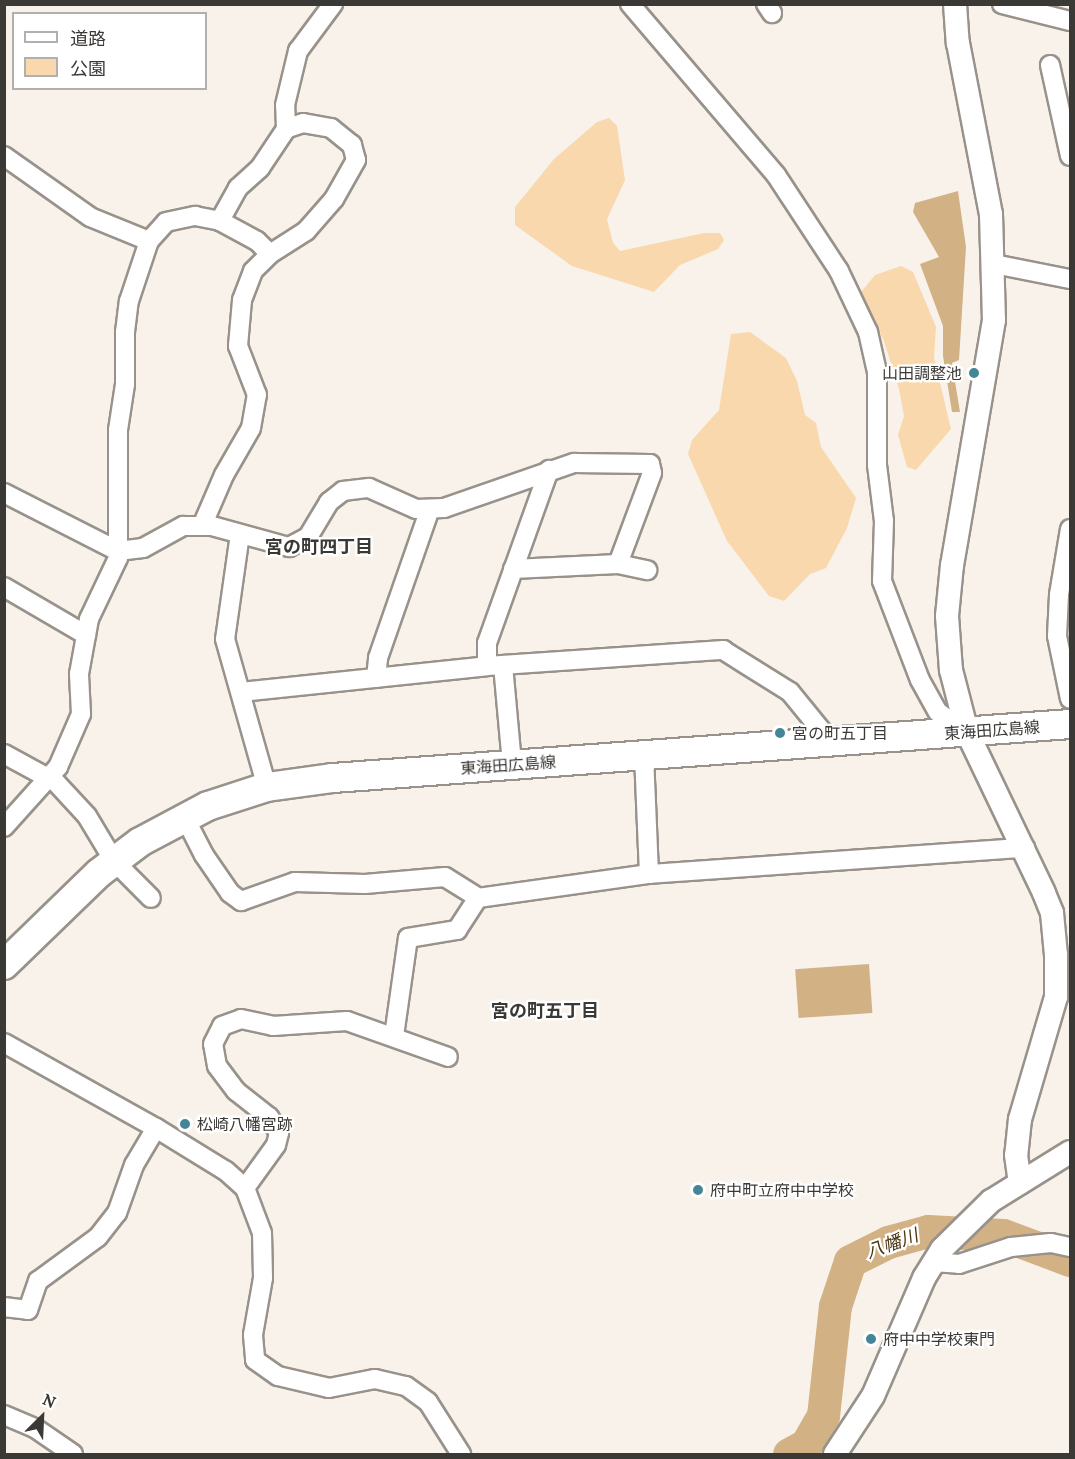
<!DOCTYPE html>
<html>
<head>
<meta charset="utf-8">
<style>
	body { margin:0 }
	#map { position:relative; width:1075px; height:1459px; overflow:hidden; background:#f8f2ea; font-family:Lora,"Noto Sans JP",serif }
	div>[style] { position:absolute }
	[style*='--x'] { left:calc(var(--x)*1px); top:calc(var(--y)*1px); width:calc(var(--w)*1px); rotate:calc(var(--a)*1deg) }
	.green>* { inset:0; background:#f8d8ac }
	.water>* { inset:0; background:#d2b285; transform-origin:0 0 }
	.river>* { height:33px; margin:-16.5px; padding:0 16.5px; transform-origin:16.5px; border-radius:16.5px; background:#d2b285 }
	.roads { filter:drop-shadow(2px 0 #98928b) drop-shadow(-2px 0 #98928b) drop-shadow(0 2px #98928b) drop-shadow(0 -2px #98928b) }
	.minor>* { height:18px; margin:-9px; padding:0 9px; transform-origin:9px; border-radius:9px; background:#fff }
	.tertiary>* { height:22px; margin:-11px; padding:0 11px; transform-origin:11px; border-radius:11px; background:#fff }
	.primary>* { height:28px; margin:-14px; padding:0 14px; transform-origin:14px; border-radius:14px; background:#fff }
	.dots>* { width:16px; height:16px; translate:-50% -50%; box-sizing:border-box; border:3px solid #fff; border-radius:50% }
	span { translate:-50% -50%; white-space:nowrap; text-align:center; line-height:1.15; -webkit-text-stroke:4.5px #fff; paint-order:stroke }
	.poi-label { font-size:16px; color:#3b3936 }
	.right { translate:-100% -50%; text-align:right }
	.left { translate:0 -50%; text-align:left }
	.street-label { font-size:16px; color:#3b3936 }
	.neighbourhood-label { font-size:18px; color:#3b3936; font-weight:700 }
	.water-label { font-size:18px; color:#4a330f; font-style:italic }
	.frame { position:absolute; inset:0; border:6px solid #3b3936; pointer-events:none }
	.legend { position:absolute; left:12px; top:12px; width:195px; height:78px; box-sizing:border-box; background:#fff; border:2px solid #b1b0af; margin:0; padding:8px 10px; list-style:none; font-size:18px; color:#3b3936 }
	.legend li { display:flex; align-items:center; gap:12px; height:30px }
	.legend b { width:30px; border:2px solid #b1b0af }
	.north { position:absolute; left:12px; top:1387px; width:60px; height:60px; -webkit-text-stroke:4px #fff; paint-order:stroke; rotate:24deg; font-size:16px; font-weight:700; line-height:24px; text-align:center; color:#3b3936 }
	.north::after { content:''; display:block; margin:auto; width:21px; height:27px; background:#3b3936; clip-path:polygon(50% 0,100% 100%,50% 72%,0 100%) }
</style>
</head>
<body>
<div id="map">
	<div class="green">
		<i style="clip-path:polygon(609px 118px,617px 126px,625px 180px,607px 219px,613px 243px,620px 251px,704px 233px,720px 233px,724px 240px,718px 249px,680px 265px,654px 292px,572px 266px,515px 225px,515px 207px,554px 159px,597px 122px)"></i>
		<i style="clip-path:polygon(901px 266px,913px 272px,936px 327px,934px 358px,951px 429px,916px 470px,907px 467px,898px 435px,904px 416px,899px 389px,884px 341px,861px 292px,875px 275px)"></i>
		<i style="clip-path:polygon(750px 332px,786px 358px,797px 381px,805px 415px,816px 423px,821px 447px,856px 498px,847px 528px,826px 568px,810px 574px,784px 601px,769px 596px,727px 541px,688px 454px,692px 440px,719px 410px,731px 334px)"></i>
	</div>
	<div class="water">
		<i style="clip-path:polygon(958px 191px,966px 247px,959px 360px,952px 363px,960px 412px,952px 412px,943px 356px,943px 326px,920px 264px,939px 257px,913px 212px,915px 203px)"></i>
		<i style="left:869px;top:964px;width:49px;height:74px;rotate:86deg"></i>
	</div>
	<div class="river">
		<i style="--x:789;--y:1454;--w:19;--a:-28"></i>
		<i style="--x:806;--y:1445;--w:34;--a:-60"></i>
		<i style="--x:823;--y:1416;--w:111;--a:-83.8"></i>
		<i style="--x:835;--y:1306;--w:47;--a:-71.6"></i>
		<i style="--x:850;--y:1261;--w:42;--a:-26.6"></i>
		<i style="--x:888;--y:1242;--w:41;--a:-15.4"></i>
		<i style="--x:928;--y:1231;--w:75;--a:3.1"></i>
		<i style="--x:1003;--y:1235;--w:72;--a:20.5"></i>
	</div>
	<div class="roads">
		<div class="minor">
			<i style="--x:630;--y:4;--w:225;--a:49.5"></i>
			<i style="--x:776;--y:175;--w:115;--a:56.7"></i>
			<i style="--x:839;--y:271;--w:68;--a:64.6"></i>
			<i style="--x:868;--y:332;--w:41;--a:77.3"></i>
			<i style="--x:877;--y:372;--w:93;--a:90"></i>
			<i style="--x:877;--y:465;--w:56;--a:82.9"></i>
			<i style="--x:884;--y:521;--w:60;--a:91.9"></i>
			<i style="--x:882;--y:581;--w:106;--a:69"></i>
			<i style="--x:920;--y:680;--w:37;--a:61"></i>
			<i style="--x:938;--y:712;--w:35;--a:35"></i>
			<i style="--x:766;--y:4;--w:11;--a:56"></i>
			<i style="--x:1002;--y:4;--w:70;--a:14"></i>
			<i style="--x:1050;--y:65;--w:93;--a:77.6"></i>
			<i style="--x:286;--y:129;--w:24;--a:-92"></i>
			<i style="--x:285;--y:105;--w:56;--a:-76.5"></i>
			<i style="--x:298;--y:51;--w:59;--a:-53.3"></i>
			<i style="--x:4;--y:156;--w:105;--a:35.3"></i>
			<i style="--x:90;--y:217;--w:64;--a:22.1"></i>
			<i style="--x:994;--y:264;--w:77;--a:11.2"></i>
			<i style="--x:4;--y:493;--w:128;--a:27"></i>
			<i style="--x:118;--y:551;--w:25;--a:-7"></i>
			<i style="--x:143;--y:548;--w:46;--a:-28.8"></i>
			<i style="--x:183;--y:526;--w:29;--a:0"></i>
			<i style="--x:212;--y:526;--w:80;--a:15.3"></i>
			<i style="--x:289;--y:547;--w:21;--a:-28"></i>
			<i style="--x:308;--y:537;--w:41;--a:-59"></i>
			<i style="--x:329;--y:502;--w:18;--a:-38"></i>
			<i style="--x:343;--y:491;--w:26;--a:-7"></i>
			<i style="--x:369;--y:488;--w:51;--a:24.1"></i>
			<i style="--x:416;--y:509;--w:28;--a:-2"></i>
			<i style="--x:444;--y:508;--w:138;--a:-19.1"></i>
			<i style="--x:574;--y:463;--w:76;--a:0.8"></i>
			<i style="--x:650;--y:464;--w:9;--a:77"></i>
			<i style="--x:652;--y:473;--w:97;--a:110.5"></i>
			<i style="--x:202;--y:526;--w:56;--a:-66.7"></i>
			<i style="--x:224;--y:475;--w:54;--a:-60.1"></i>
			<i style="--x:251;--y:428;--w:34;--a:-80"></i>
			<i style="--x:257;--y:395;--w:53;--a:-111.2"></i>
			<i style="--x:238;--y:346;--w:46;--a:-85"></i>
			<i style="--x:242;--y:300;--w:31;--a:-69"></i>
			<i style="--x:253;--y:271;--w:24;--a:-45"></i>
			<i style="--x:270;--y:254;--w:43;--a:-32.6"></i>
			<i style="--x:306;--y:231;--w:43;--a:-48.8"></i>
			<i style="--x:334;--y:199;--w:45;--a:-60.6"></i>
			<i style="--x:356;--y:160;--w:16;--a:-105"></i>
			<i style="--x:352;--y:145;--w:27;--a:-141"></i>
			<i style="--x:331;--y:128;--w:28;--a:-170"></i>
			<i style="--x:303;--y:123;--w:18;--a:161"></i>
			<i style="--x:286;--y:129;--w:47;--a:123.7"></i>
			<i style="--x:260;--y:168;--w:30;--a:138"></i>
			<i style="--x:238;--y:188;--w:38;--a:119"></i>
			<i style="--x:1070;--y:529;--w:67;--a:99.5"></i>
			<i style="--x:1059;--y:595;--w:41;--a:92.8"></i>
			<i style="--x:1057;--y:636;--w:64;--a:78.3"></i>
			<i style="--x:240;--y:534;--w:106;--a:98.1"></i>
			<i style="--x:225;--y:639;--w:154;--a:74.2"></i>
			<i style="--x:513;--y:569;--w:105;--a:-2.7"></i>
			<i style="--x:618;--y:564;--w:30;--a:12"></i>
			<i style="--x:4;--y:587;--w:95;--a:30.3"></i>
			<i style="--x:503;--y:665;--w:99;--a:84.8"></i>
			<i style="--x:487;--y:666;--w:23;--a:-90"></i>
			<i style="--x:487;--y:643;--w:184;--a:-70.3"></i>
			<i style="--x:376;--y:678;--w:20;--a:-84"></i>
			<i style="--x:378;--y:658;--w:158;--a:-70.8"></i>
			<i style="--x:241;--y:692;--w:247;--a:-6"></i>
			<i style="--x:487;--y:666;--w:237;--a:-3.9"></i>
			<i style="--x:723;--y:650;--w:79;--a:32.1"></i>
			<i style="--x:790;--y:692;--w:63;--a:50.8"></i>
			<i style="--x:4;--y:754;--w:50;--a:28.6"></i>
			<i style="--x:644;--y:755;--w:119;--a:87.6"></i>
			<i style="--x:50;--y:776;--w:54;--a:47.2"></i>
			<i style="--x:87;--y:816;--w:52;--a:59"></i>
			<i style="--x:114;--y:861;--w:52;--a:45"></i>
			<i style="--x:184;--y:816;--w:44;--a:62.9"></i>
			<i style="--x:204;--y:855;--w:46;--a:55.6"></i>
			<i style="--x:230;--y:893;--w:14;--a:36"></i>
			<i style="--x:241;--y:901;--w:57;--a:-19.4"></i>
			<i style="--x:295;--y:882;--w:70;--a:1.6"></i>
			<i style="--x:365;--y:884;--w:80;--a:-5"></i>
			<i style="--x:445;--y:877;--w:39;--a:32"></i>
			<i style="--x:478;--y:898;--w:173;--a:-8"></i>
			<i style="--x:649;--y:874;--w:377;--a:-4"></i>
			<i style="--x:4;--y:827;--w:81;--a:-48"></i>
			<i style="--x:58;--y:767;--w:58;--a:-66.5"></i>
			<i style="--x:81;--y:714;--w:40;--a:-92.9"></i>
			<i style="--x:79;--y:674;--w:56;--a:-79.7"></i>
			<i style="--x:89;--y:619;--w:68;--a:-64.6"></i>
			<i style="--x:118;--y:558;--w:128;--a:-90"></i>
			<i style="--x:118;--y:430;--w:47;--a:-81.3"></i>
			<i style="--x:125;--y:384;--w:52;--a:-90"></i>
			<i style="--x:125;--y:332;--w:31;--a:-83"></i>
			<i style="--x:129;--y:301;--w:63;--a:-71.6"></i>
			<i style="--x:149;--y:241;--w:25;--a:-48"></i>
			<i style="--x:166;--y:222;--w:30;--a:-12"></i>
			<i style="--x:195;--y:216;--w:25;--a:11"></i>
			<i style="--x:220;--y:221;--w:42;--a:28.4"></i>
			<i style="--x:257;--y:241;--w:18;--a:45"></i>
			<i style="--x:394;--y:1036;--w:99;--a:-81.9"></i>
			<i style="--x:408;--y:938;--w:50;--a:-9.3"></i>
			<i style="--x:457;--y:930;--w:38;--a:-57"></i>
			<i style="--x:4;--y:1043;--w:174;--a:29.2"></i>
			<i style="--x:156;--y:1128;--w:82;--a:31.6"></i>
			<i style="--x:226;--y:1171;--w:25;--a:42"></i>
			<i style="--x:245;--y:1188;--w:48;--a:69.3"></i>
			<i style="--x:262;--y:1233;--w:45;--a:88.7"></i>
			<i style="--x:263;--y:1278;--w:58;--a:100"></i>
			<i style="--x:253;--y:1335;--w:25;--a:85"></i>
			<i style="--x:255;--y:1360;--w:28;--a:35"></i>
			<i style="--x:278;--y:1376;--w:52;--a:13.2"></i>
			<i style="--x:329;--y:1388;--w:47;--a:-11.1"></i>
			<i style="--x:375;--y:1379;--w:32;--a:13"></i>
			<i style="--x:406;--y:1386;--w:27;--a:36"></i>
			<i style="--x:428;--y:1402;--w:62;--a:57.6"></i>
			<i style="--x:245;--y:1188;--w:53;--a:-54.2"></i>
			<i style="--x:276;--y:1145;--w:12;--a:-76"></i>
			<i style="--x:279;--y:1133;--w:19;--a:-122"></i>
			<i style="--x:269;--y:1117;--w:42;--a:-141.8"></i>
			<i style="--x:236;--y:1091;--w:31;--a:-127"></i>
			<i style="--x:217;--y:1066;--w:22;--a:-100"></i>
			<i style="--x:213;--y:1044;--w:20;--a:-63"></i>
			<i style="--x:222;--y:1026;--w:20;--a:-20"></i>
			<i style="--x:241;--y:1019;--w:33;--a:12"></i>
			<i style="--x:273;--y:1026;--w:74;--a:-3.9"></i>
			<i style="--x:347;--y:1021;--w:107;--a:19.6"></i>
			<i style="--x:932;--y:1262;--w:27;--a:4"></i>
			<i style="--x:959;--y:1264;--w:55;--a:-18.1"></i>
			<i style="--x:1011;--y:1247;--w:40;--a:-5.7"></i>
			<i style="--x:1051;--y:1243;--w:19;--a:12"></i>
			<i style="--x:4;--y:1307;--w:24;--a:7"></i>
			<i style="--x:28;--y:1310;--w:31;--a:-71"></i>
			<i style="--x:38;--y:1281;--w:74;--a:-36.3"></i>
			<i style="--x:98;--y:1237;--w:31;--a:-52"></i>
			<i style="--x:117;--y:1213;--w:51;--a:-70.5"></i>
			<i style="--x:134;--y:1165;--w:43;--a:-59.3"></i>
			<i style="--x:4;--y:1415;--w:34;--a:23"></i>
			<i style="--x:35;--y:1428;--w:46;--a:34.4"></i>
		</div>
		<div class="tertiary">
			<i style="--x:955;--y:4;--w:39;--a:86"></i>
			<i style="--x:958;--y:43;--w:174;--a:79.1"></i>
			<i style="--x:991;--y:214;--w:106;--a:88.4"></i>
			<i style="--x:994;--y:320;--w:249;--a:99.7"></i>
			<i style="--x:952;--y:565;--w:51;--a:95.6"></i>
			<i style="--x:947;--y:616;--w:54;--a:85.8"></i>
			<i style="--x:951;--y:670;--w:64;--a:75.5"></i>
			<i style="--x:967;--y:732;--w:178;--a:64.4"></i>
			<i style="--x:1044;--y:893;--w:22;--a:68"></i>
			<i style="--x:1052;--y:913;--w:42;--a:84.6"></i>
			<i style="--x:1056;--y:955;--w:42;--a:90"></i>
			<i style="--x:1056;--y:997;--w:127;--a:106.4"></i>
			<i style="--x:1020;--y:1119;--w:36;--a:96"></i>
			<i style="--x:1016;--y:1155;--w:28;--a:82"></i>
			<i style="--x:835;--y:1454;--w:69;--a:-56.8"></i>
			<i style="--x:873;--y:1396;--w:129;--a:-66.6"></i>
			<i style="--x:924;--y:1278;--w:34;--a:-58"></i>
			<i style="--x:942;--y:1249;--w:69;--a:-44.4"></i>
			<i style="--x:991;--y:1201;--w:93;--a:-31.8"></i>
		</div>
		<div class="primary">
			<i style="--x:4;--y:965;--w:132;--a:-44.1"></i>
			<i style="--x:99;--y:873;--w:51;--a:-37.1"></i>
			<i style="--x:140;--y:842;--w:77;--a:-27.9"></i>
			<i style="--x:208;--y:806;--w:62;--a:-17.9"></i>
			<i style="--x:267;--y:787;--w:67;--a:-7.8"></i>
			<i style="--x:333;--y:778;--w:739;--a:-4.19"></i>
		</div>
	</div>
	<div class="dots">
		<i style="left:974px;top:373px;background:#448597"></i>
		<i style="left:780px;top:733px;background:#448597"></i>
		<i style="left:185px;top:1124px;background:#448597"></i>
		<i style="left:698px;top:1190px;background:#448597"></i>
		<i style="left:871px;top:1339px;background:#448597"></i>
	</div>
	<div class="poi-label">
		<span class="right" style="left:962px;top:373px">山田調整池</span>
		<span class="left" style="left:792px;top:733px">宮の町五丁目</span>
		<span class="left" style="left:197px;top:1124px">松崎八幡宮跡</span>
		<span class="left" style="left:710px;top:1190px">府中町立府中中学校</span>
		<span class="left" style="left:883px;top:1339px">府中中学校東門</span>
	</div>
	<div class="street-label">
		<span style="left:992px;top:730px;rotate:-4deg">東海田広島線</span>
		<span style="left:508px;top:765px;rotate:-4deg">東海田広島線</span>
	</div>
	<div class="neighbourhood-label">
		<span style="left:319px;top:547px">宮の町四丁目</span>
		<span style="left:545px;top:1011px">宮の町五丁目</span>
	</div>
	<div class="water-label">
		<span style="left:892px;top:1244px;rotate:-20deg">八幡川</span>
	</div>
	<div class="frame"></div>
	<ul class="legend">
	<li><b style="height:8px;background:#fff"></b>道路</li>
	<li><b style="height:16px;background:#f8d8ac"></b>公園</li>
	</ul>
	<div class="north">N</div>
</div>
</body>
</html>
